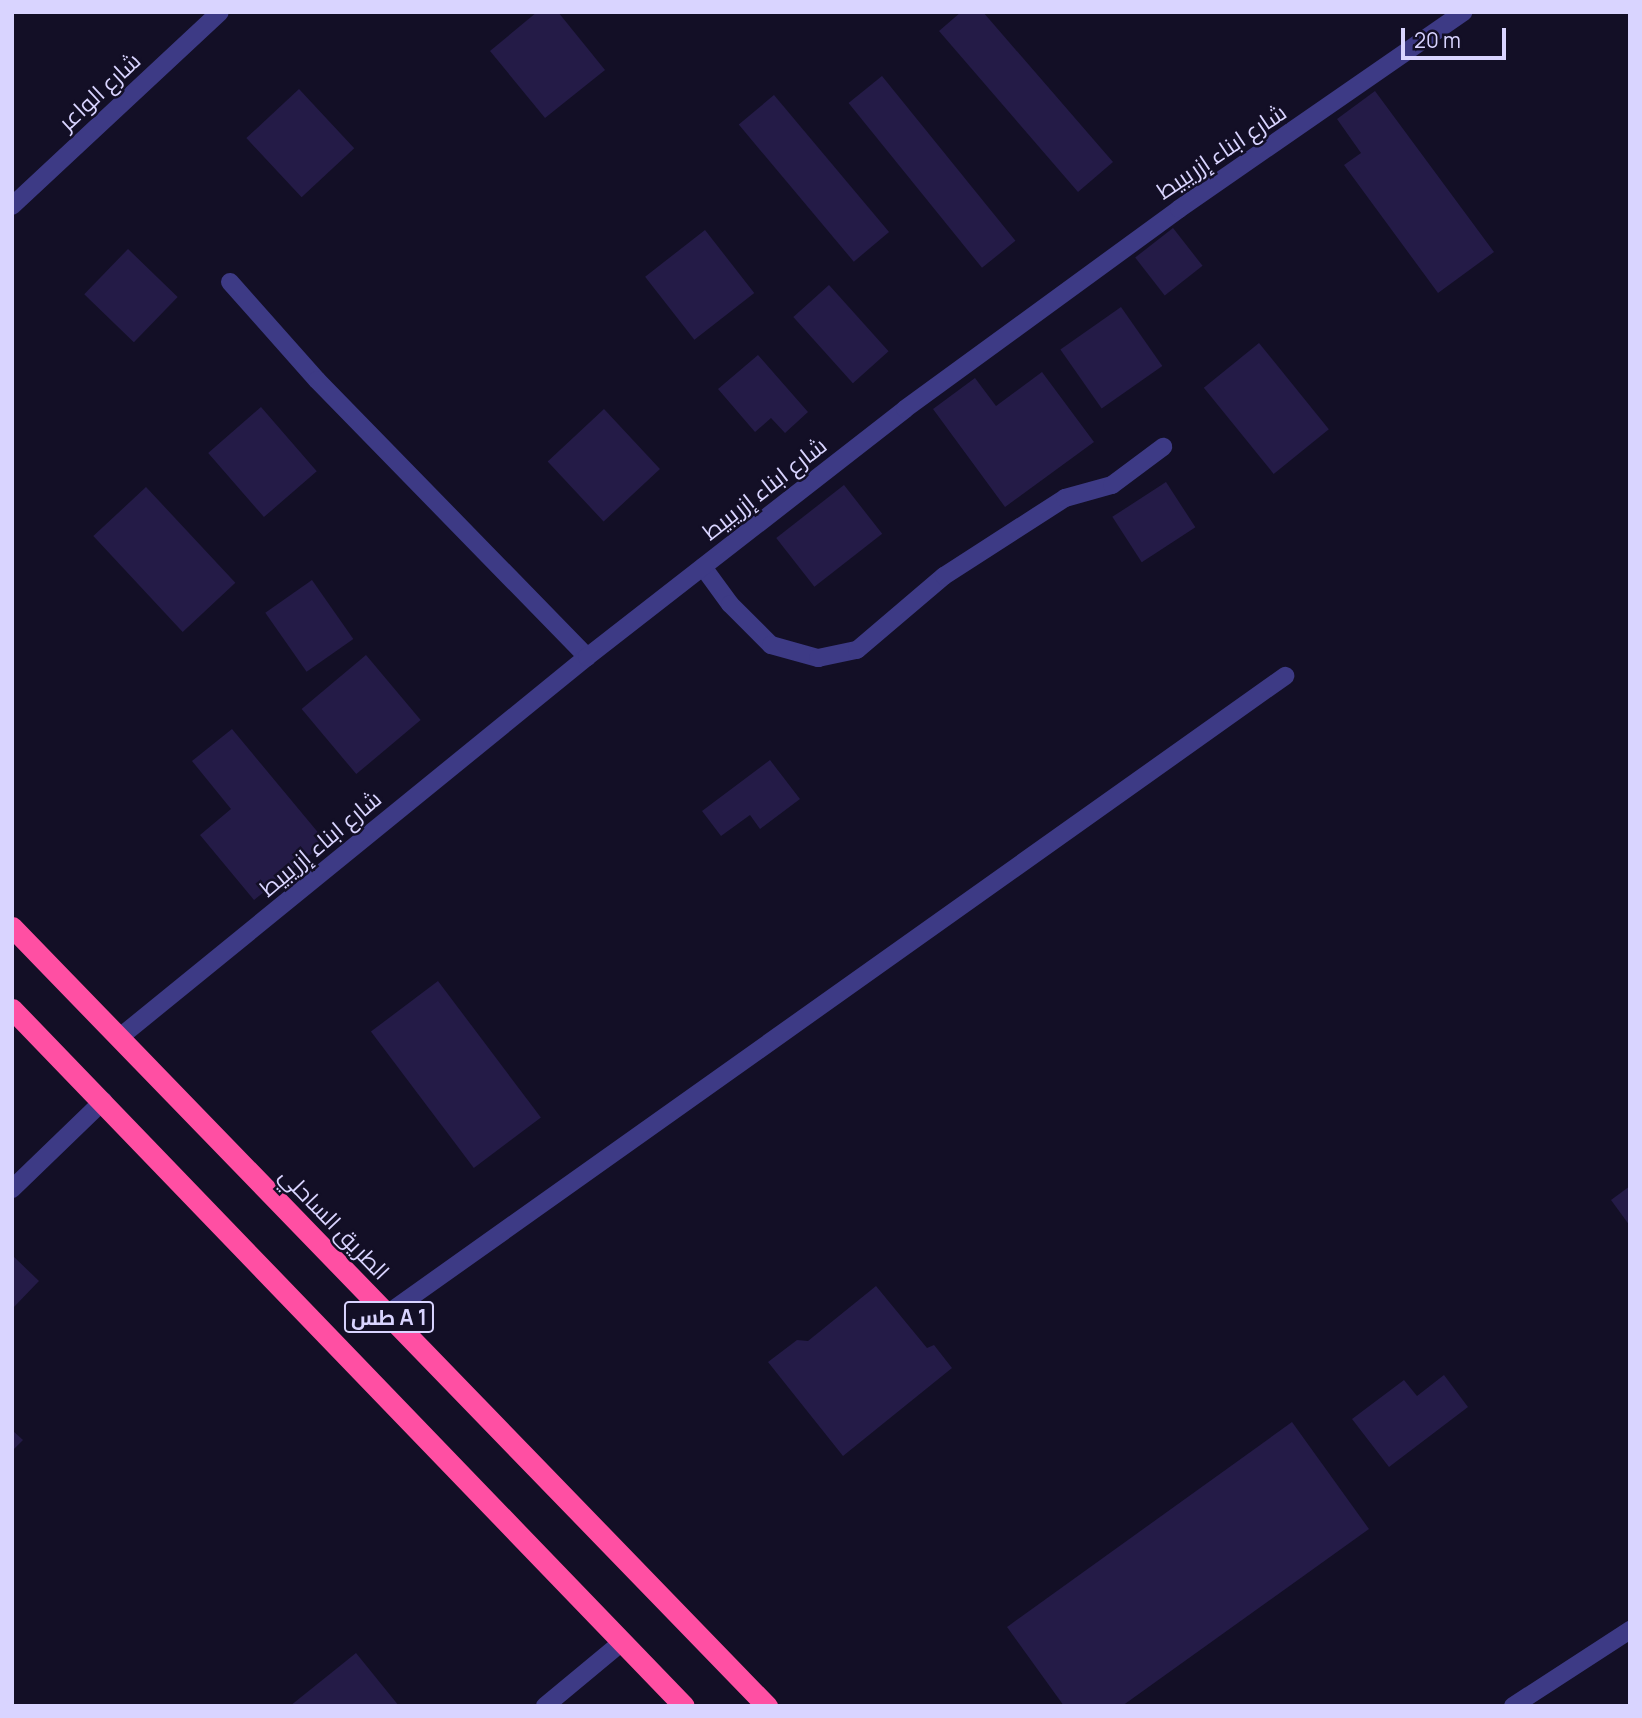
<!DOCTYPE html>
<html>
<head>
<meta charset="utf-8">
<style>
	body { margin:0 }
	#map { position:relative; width:1642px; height:1718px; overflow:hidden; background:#130f26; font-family:Manrope,Cairo,sans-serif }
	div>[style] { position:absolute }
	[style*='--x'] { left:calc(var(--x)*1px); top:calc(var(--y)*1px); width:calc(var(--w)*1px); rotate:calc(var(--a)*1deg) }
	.building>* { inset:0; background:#241b47; transform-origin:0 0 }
	.minor>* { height:18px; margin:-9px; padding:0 9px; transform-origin:9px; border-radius:9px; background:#3d3a85 }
	.highway>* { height:21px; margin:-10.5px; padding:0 10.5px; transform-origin:10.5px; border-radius:10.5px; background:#ff4fa3 }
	span { translate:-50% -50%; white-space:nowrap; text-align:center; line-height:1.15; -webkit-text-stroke:5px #130f26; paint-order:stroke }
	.shield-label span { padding:2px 5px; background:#130f26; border:2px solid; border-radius:5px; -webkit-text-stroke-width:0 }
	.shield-label { font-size:21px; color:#d9d4ff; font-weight:700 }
	.street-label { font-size:23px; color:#d9d4ff }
	.frame { position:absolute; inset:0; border:14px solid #d9d4ff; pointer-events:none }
	.scale { position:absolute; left:1401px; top:28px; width:105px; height:32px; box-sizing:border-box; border:4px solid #d9d4ff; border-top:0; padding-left:9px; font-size:21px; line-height:24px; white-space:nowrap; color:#d9d4ff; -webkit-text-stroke:5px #130f26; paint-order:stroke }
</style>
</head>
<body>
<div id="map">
	<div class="building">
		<i style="clip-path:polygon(537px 12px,558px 12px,605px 70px,545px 118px,490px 51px)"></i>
		<i style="clip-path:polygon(961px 12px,983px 12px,1113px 162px,1078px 192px,939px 31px)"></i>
		<i style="left:882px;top:76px;width:212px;height:43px;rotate:51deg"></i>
		<i style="left:299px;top:89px;width:81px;height:72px;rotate:47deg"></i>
		<i style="clip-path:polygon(1375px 91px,1494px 252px,1438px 293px,1344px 165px,1361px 153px,1337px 119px)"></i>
		<i style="left:774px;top:95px;width:179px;height:46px;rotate:50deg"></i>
		<i style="left:1173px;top:228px;width:48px;height:48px;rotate:52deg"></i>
		<i style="left:705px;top:230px;width:80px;height:76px;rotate:52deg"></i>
		<i style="left:128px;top:249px;width:69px;height:63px;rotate:44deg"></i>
		<i style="left:829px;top:285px;width:89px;height:48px;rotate:48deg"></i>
		<i style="left:1121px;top:307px;width:72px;height:74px;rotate:55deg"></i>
		<i style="left:1259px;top:343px;width:111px;height:71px;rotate:51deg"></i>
		<i style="clip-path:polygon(758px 355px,808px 412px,785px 433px,771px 418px,755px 432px,718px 389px)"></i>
		<i style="clip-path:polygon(1042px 372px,1094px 442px,1005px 507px,933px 409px,975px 378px,996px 406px)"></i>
		<i style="left:261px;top:407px;width:85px;height:70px;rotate:49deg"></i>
		<i style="left:604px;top:409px;width:82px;height:77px;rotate:47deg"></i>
		<i style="left:1166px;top:482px;width:54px;height:64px;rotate:57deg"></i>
		<i style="left:844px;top:485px;width:62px;height:86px;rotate:52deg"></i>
		<i style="left:146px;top:487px;width:131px;height:72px;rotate:47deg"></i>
		<i style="left:312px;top:580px;width:72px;height:57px;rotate:55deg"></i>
		<i style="left:366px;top:655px;width:85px;height:84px;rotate:50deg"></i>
		<i style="clip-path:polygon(232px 729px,326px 842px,254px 900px,200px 835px,231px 809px,192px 761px)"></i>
		<i style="clip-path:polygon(770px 760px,800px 799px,760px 829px,750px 815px,721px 836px,702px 811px)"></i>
		<i style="left:438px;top:981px;width:171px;height:84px;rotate:53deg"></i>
		<i style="clip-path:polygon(1630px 1186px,1630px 1226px,1611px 1200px)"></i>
		<i style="clip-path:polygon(12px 1255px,39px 1281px,12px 1309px)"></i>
		<i style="clip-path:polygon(876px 1286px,927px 1348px,934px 1345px,952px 1368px,843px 1456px,768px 1362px,797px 1340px,808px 1341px)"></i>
		<i style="clip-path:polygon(1444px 1375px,1468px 1407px,1389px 1467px,1352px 1419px,1404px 1380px,1417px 1396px)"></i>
		<i style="clip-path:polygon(1292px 1422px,1369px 1529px,1122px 1706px,1064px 1706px,1007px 1627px)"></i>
		<i style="clip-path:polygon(12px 1430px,23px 1440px,12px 1451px)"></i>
		<i style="clip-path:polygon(356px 1653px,399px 1706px,290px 1706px)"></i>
	</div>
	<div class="minor">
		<i style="--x:12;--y:206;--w:284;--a:-43"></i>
		<i style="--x:230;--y:282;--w:131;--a:48.4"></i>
		<i style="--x:317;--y:380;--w:387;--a:45.7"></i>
		<i style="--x:703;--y:567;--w:46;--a:53.9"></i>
		<i style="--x:730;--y:604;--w:58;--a:45"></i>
		<i style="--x:771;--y:645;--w:49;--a:15.5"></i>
		<i style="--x:818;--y:658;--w:40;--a:-12"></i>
		<i style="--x:857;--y:650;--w:114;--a:-40.4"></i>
		<i style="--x:944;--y:576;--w:144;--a:-32.8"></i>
		<i style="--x:1065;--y:498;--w:49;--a:-15.5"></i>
		<i style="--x:1112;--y:485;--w:64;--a:-36.7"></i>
		<i style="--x:120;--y:1037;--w:602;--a:-39.14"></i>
		<i style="--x:587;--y:657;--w:403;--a:-37.9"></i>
		<i style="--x:905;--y:409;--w:339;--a:-36.1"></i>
		<i style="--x:1179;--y:209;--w:346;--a:-34.7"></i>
		<i style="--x:12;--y:1189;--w:127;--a:-44"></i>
		<i style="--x:387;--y:1314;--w:1102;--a:-35.39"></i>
		<i style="--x:545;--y:1706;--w:100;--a:-39.7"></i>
		<i style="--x:1513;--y:1706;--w:140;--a:-33"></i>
	</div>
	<div class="highway">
		<i style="--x:12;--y:927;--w:1085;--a:45.9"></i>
		<i style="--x:12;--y:1009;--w:968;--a:46.05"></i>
	</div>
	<div class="shield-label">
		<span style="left:389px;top:1317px">طس A 1</span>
	</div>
	<div class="street-label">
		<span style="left:99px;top:91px;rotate:-43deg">شارع الواعر</span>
		<span style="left:1221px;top:151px;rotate:-34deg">شارع ابناء إزريبيط</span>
		<span style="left:764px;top:488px;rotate:-38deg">شارع ابناء إزريبيط</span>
		<span style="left:320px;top:843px;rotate:-40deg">شارع ابناء إزريبيط</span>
		<span style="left:335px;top:1223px;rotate:46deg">الطريق الساحلي</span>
	</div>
	<div class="frame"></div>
	<div class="scale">20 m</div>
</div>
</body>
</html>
